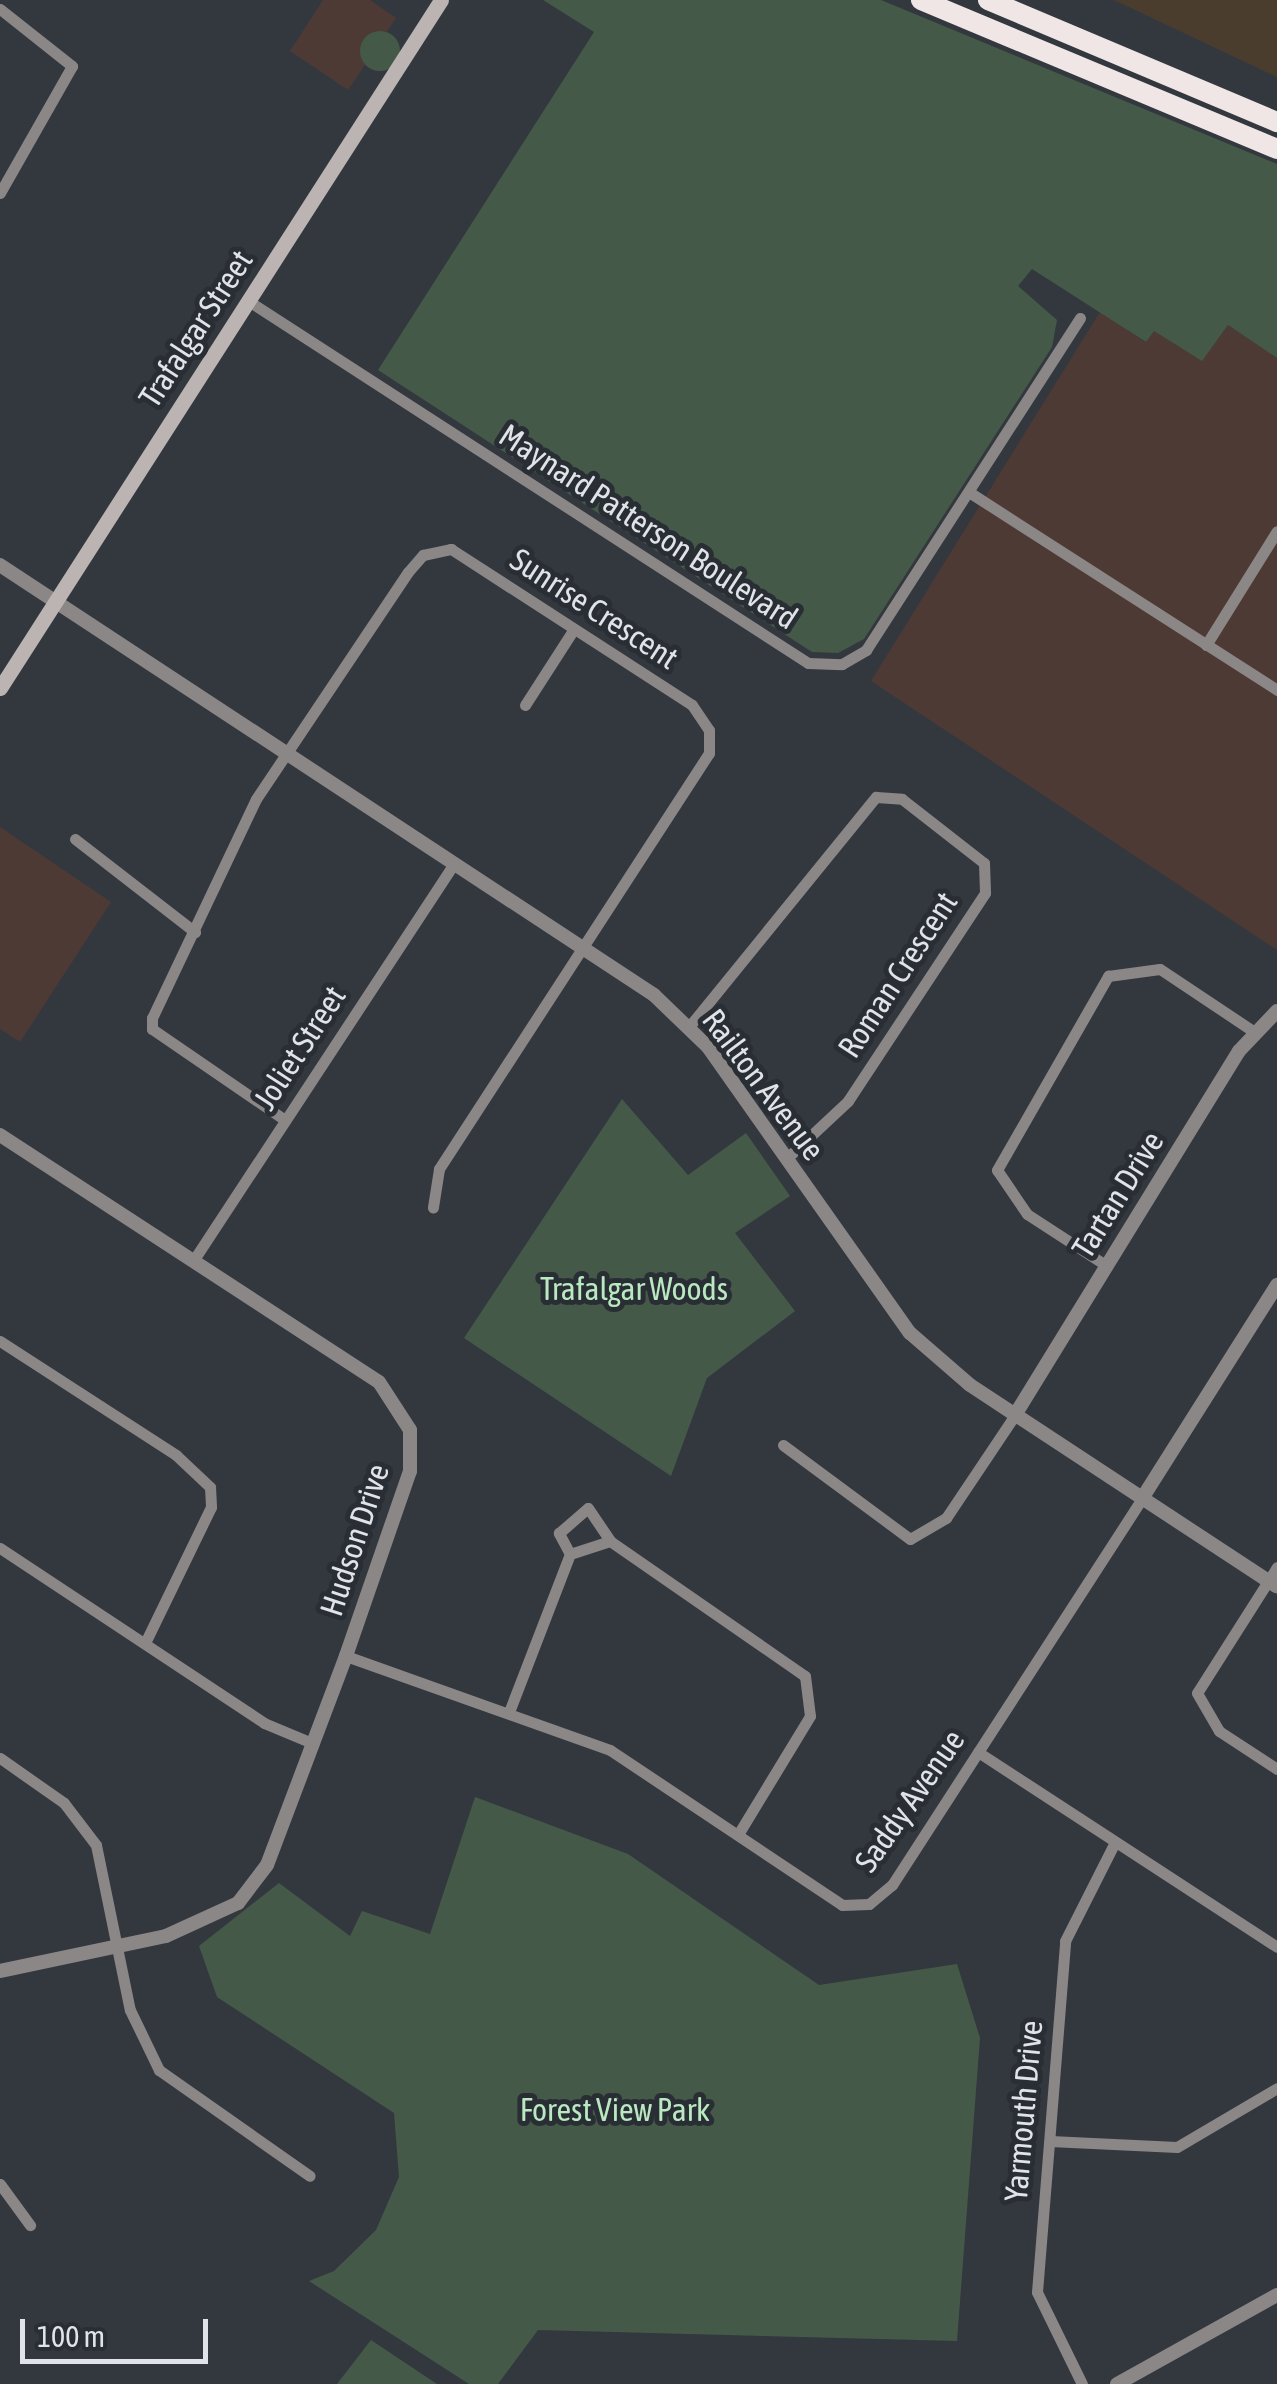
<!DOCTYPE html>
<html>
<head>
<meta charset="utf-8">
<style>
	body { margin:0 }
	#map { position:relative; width:1277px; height:2384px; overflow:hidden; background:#33383f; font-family:"Asap Condensed",sans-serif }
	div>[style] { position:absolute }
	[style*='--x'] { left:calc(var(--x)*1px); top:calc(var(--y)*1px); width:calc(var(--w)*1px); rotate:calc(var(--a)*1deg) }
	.commercial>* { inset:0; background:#4e3a35 }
	.industrial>* { inset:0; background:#4a3d2e }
	.green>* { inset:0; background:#445948 }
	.round { border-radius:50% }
	.minor>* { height:11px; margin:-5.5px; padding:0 5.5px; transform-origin:5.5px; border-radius:5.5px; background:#8c8787 }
	.tertiary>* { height:14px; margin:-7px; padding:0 7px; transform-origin:7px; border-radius:7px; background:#8c8787 }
	.secondary>* { height:15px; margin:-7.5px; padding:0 7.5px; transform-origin:7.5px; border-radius:7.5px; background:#bcb4b3 }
	.trunk>* { height:20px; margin:-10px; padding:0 10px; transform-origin:10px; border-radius:10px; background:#f0e6e6 }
	span { translate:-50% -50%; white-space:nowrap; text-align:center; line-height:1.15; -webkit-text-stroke:10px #292e35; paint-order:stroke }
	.street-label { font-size:32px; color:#e0e4e8 }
	.park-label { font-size:32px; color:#b9e8c1 }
	.scale { position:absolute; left:20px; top:2319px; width:188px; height:45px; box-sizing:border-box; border:5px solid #e0e4e8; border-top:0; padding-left:12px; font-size:30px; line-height:35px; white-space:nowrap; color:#e0e4e8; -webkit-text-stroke:8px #292e35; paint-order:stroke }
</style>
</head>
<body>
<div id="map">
	<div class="commercial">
		<i style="clip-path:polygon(323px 0,370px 0,396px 18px,348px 90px,290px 51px)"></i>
		<i style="clip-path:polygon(1100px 312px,1145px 342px,1154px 331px,1202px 360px,1228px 325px,1277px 358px,1277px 950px,871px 681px)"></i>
		<i style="clip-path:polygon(0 827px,111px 902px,20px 1042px,0 1029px)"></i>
	</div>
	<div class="industrial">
		<i style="clip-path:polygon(1114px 0,1277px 0,1277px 77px)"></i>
	</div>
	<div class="green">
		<i style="clip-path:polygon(543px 0,881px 0,1277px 164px,1277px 358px,1228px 325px,1202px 361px,1154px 331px,1146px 342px,1032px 269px,1018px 286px,1057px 320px,1052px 347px,864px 639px,838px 653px,812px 652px,378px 370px,594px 32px)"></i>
		<i class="round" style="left:360px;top:31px;width:40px;height:40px"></i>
		<i style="clip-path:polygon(622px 1099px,688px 1175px,746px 1133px,790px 1196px,735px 1233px,795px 1311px,707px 1378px,671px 1476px,464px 1338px)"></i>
		<i style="clip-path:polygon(475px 1797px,628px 1854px,819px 1985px,957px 1964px,980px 2038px,957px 2341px,538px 2330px,498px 2384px,469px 2384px,309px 2281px,334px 2271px,376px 2230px,399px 2177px,394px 2113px,217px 1997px,199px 1946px,279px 1883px,350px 1936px,362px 1911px,430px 1934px)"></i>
		<i style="clip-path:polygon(371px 2340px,437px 2384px,337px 2384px)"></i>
	</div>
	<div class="minor">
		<i style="--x:0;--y:9;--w:92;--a:38.4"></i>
		<i style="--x:72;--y:66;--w:146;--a:119.6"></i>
		<i style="--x:247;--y:300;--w:668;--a:32.91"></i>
		<i style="--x:808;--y:663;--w:34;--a:2"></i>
		<i style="--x:842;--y:664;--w:28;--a:-30"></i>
		<i style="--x:866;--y:650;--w:395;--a:-57.2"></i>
		<i style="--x:972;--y:494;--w:363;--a:32.7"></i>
		<i style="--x:1206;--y:645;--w:134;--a:-58.1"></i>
		<i style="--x:525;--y:705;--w:90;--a:-57.2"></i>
		<i style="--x:75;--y:839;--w:152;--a:37.8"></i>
		<i style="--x:688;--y:1028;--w:298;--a:-50.9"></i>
		<i style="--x:876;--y:797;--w:26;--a:4"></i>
		<i style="--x:902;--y:799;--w:104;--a:38"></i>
		<i style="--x:984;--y:863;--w:30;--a:88"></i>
		<i style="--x:985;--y:893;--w:249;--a:123.4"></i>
		<i style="--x:848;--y:1101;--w:85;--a:136.9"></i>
		<i style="--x:285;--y:1120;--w:161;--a:-145.6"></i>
		<i style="--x:152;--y:1029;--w:11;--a:-90"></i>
		<i style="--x:152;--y:1018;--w:242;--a:-64.6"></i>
		<i style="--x:256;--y:799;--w:273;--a:-56.2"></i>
		<i style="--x:408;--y:572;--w:23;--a:-49"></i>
		<i style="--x:423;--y:555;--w:29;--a:-12"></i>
		<i style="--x:451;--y:549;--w:287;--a:32.9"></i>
		<i style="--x:692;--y:705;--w:30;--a:56"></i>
		<i style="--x:709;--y:730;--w:23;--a:90"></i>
		<i style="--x:709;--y:753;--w:496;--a:123"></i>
		<i style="--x:439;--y:1169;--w:39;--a:99"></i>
		<i style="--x:193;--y:1261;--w:474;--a:-56.7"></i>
		<i style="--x:1107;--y:1266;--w:95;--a:-147"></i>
		<i style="--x:1027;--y:1214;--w:53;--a:-124.3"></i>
		<i style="--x:997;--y:1170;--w:224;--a:-60.2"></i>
		<i style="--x:1108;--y:976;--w:52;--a:-7.7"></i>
		<i style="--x:1160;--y:969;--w:115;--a:33.7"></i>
		<i style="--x:0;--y:1341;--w:210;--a:32.9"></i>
		<i style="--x:176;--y:1455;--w:47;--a:43.3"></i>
		<i style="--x:210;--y:1487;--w:20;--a:87"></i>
		<i style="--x:211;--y:1507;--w:151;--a:115.9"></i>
		<i style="--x:783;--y:1445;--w:158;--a:36.5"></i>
		<i style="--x:910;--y:1539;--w:42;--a:-30.3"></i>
		<i style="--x:946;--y:1518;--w:124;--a:-56.2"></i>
		<i style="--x:0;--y:1548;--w:317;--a:33.5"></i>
		<i style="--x:264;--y:1723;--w:52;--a:22.6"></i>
		<i style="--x:570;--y:1554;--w:24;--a:-118"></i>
		<i style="--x:559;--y:1533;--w:38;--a:-41"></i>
		<i style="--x:588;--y:1508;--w:40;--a:56"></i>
		<i style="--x:1277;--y:1567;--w:149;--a:122.4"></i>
		<i style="--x:1197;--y:1693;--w:44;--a:59.9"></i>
		<i style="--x:1219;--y:1731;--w:69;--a:33.2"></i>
		<i style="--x:346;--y:1656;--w:280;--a:19.6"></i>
		<i style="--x:610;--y:1750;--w:279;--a:33.7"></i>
		<i style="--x:842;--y:1905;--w:27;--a:-2"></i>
		<i style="--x:869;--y:1904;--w:30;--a:-40"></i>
		<i style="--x:892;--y:1885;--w:462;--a:-57.1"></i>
		<i style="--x:509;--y:1712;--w:169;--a:-68.9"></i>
		<i style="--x:570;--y:1554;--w:42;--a:-18"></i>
		<i style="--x:610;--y:1541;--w:237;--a:34.7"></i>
		<i style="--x:805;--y:1676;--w:40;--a:82.9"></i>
		<i style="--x:810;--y:1716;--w:137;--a:121.3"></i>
		<i style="--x:978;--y:1752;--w:357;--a:33.1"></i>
		<i style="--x:0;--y:1758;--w:78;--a:35.1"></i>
		<i style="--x:64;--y:1803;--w:53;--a:52.7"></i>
		<i style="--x:96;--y:1845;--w:168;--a:78.4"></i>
		<i style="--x:130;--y:2010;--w:67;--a:64.2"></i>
		<i style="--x:159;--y:2070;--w:184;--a:35.1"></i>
		<i style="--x:1050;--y:2141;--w:127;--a:2.7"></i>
		<i style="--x:1177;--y:2147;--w:116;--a:-30.5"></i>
		<i style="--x:0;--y:2184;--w:51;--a:53.8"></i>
		<i style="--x:1082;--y:2384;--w:102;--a:-116.1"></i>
		<i style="--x:1037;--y:2292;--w:352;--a:-85.4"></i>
		<i style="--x:1065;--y:1941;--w:109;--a:-63.2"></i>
	</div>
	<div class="tertiary">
		<i style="--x:0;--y:565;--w:783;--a:33.32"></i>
		<i style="--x:654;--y:995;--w:75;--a:43.9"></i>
		<i style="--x:708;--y:1047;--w:350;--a:54.8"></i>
		<i style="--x:910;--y:1333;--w:79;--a:40.9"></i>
		<i style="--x:970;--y:1385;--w:367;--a:33.3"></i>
		<i style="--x:0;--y:1135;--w:452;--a:33.1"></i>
		<i style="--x:379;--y:1382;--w:57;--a:57.1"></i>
		<i style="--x:410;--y:1430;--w:41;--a:90"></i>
		<i style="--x:410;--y:1471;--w:196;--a:109.1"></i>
		<i style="--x:346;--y:1656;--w:223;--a:110.7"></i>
		<i style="--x:267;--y:1865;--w:48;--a:127.3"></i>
		<i style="--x:238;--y:1903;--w:79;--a:155.4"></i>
		<i style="--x:166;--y:1936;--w:170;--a:168.1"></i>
		<i style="--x:1015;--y:1415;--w:427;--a:-58.4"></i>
		<i style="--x:1239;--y:1051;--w:55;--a:-46.5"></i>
		<i style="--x:1143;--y:1497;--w:251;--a:-57.7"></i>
		<i style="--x:1117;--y:2384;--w:183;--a:-29.1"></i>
	</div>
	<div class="secondary">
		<i style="--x:0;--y:688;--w:817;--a:-57.34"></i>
	</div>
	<div class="trunk">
		<i style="--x:921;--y:0;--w:386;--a:22.7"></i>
		<i style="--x:988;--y:0;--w:314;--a:22.9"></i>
	</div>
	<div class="street-label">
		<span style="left:196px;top:329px;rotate:-57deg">Trafalgar Street</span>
		<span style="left:648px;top:527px;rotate:33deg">Maynard Patterson Boulevard</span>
		<span style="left:594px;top:609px;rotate:33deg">Sunrise Crescent</span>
		<span style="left:898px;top:975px;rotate:-57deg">Roman Crescent</span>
		<span style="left:300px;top:1048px;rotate:-57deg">Joliet Street</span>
		<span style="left:763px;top:1085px;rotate:53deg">Railton Avenue</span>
		<span style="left:1118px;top:1195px;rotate:-58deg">Tartan Drive</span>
		<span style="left:355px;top:1540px;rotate:-72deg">Hudson Drive</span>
		<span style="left:910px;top:1801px;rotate:-55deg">Saddy Avenue</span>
		<span style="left:1024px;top:2111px;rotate:-85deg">Yarmouth Drive</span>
	</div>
	<div class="park-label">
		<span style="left:634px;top:1289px">Trafalgar Woods</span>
		<span style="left:615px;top:2110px">Forest View Park</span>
	</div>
	<div class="scale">100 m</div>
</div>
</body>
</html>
